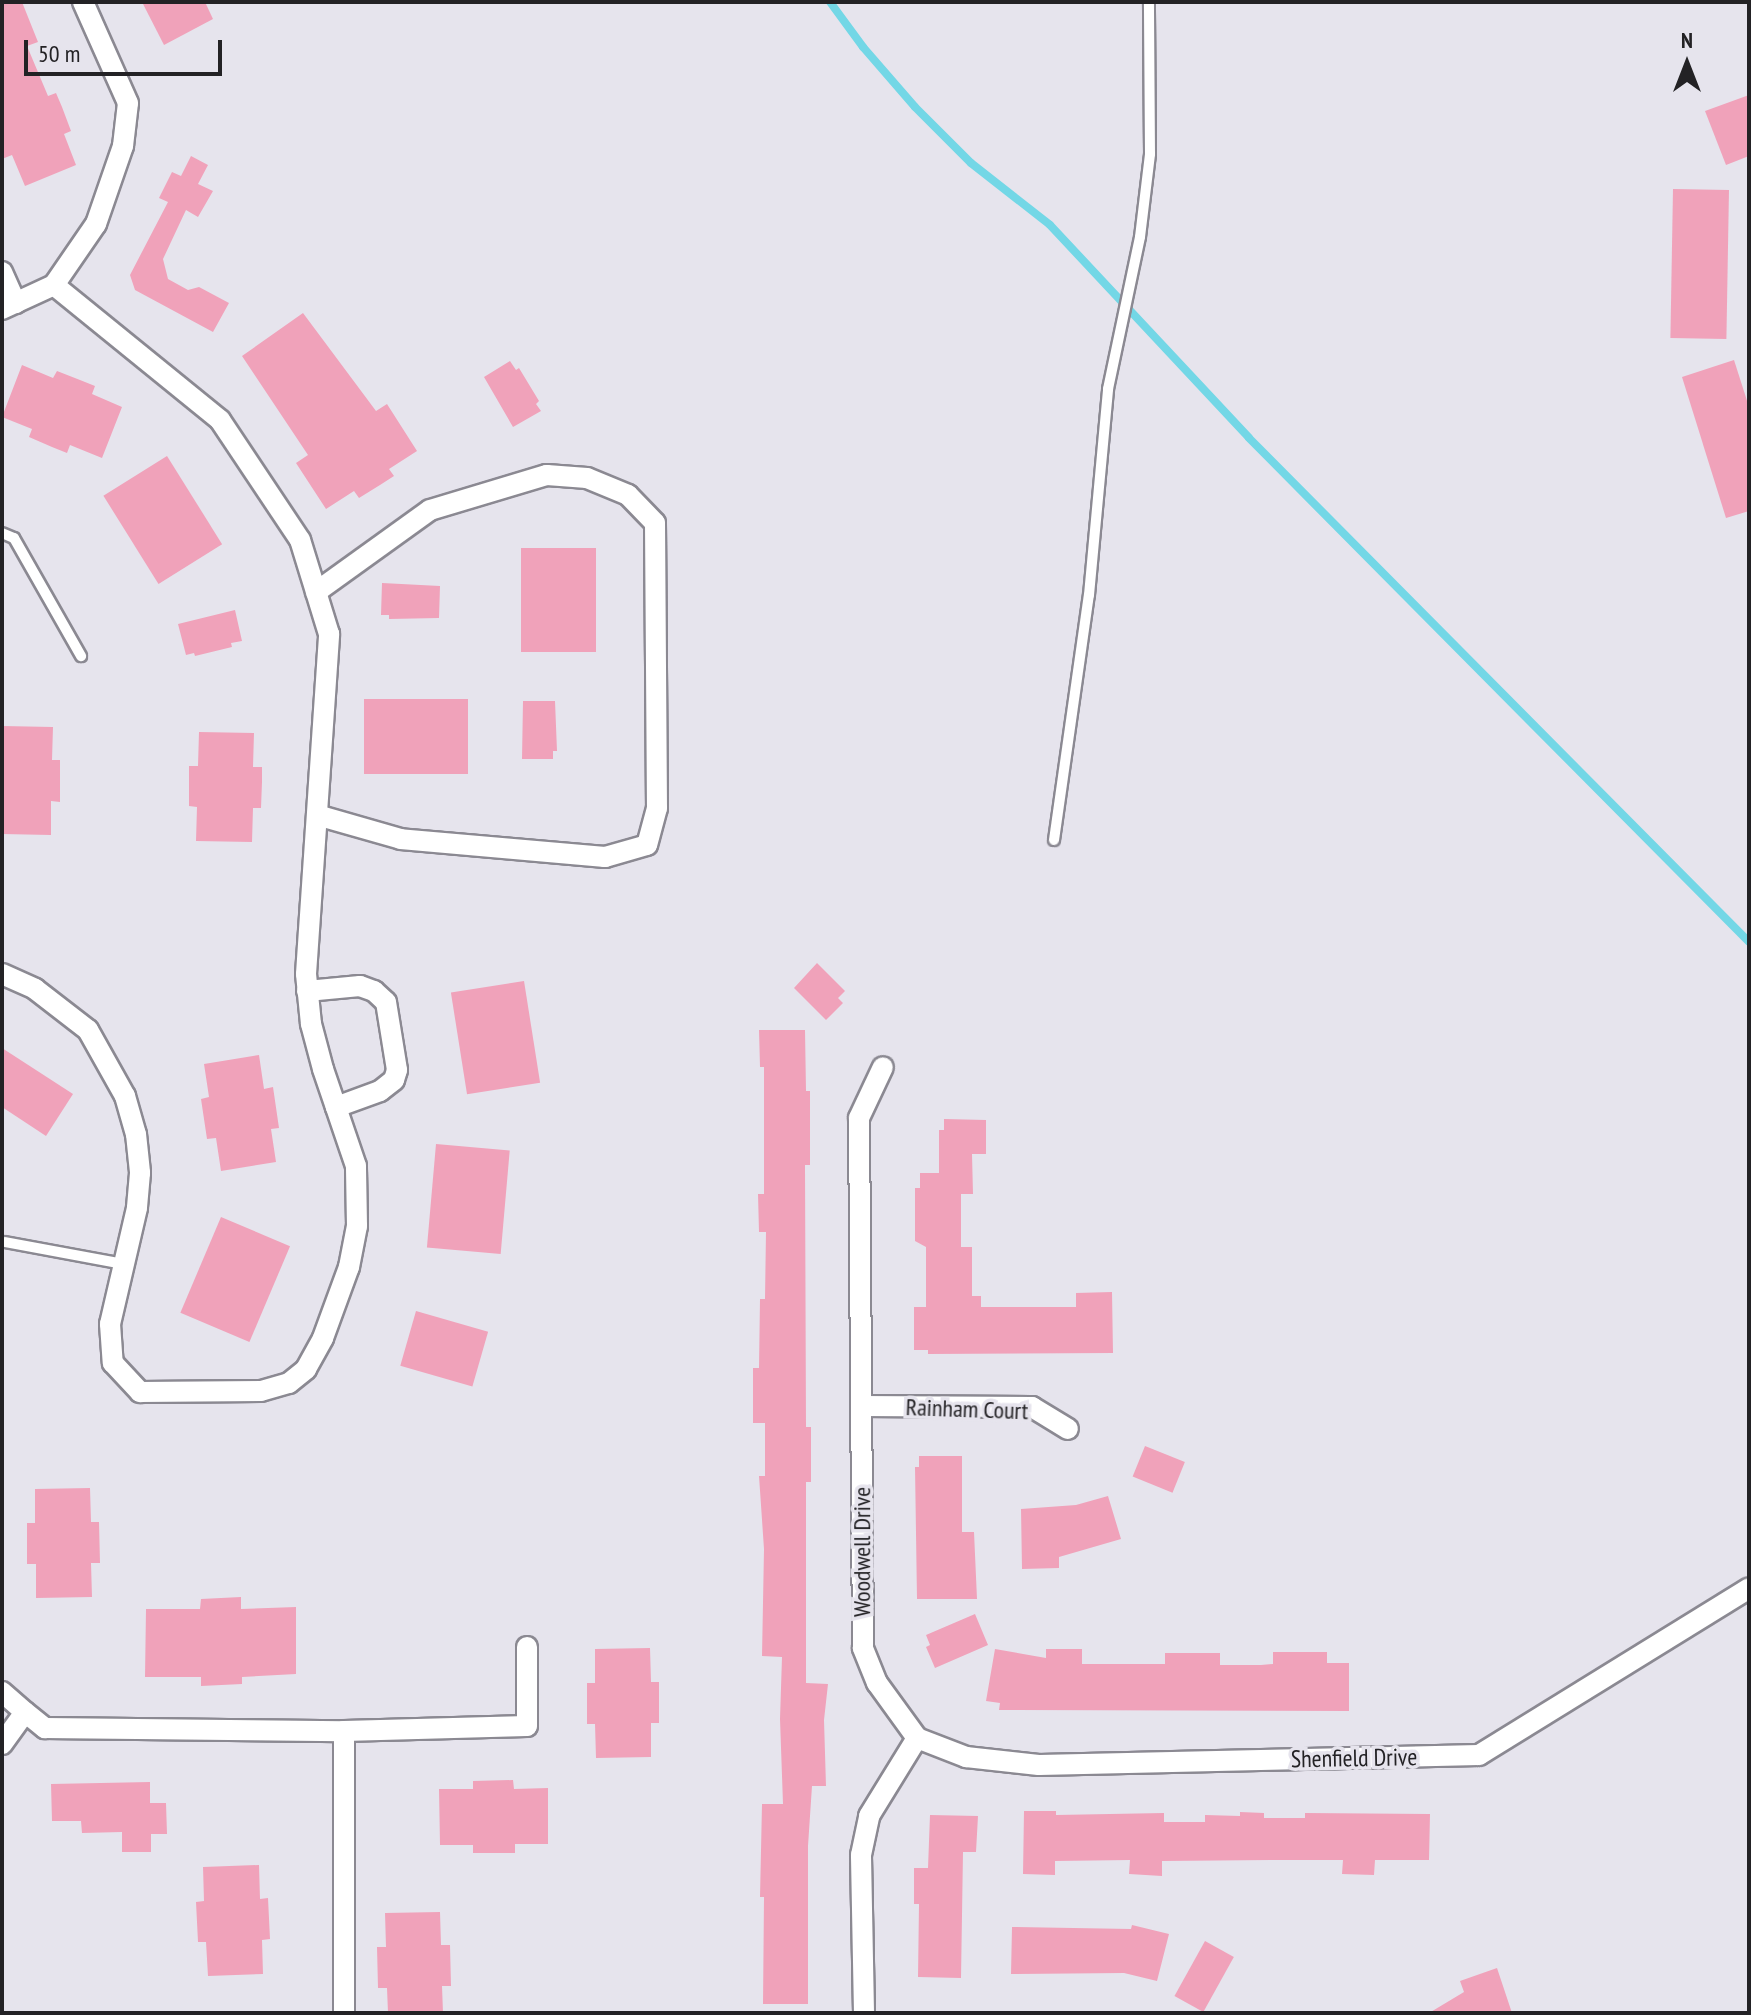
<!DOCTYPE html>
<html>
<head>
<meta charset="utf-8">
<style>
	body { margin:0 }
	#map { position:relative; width:1751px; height:2015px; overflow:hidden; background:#e6e4ed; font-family:"PT Sans Narrow",sans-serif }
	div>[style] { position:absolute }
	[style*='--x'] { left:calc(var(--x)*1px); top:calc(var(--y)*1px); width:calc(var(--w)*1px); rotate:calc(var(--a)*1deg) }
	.stream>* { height:8px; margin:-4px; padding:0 4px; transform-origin:4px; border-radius:4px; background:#73d7e6 }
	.building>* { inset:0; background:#f0a2ba; transform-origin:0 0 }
	.roads { filter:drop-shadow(2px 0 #8b8992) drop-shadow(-2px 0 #8b8992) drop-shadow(0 2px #8b8992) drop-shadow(0 -2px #8b8992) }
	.service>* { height:10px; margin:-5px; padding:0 5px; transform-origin:5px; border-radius:5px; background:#fff }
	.minor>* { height:20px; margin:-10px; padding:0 10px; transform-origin:10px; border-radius:10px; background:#fff }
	span { translate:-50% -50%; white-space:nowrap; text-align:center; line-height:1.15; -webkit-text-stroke:7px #e6e4ed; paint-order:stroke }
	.street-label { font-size:24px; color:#232225 }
	.frame { position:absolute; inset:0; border:4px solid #232225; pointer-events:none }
	.north { position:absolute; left:1647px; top:24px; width:80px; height:80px; -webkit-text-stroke:6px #e6e4ed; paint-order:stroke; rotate:0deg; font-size:22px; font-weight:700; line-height:32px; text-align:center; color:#232225 }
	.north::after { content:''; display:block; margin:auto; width:28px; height:36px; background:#232225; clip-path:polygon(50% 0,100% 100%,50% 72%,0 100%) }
	.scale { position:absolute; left:24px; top:40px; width:198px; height:36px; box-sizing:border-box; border:4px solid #232225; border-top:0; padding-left:10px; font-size:24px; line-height:28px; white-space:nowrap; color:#232225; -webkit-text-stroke:6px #e6e4ed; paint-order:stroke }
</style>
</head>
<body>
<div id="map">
	<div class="stream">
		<i style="--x:830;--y:2;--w:56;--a:53.7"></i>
		<i style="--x:863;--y:47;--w:79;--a:49.1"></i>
		<i style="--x:915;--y:107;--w:79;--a:45"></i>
		<i style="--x:971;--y:163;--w:100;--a:38.1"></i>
		<i style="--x:1050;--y:225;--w:291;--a:46.9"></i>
		<i style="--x:1249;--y:438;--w:710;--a:45.23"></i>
	</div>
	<div class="building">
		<i style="clip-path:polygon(2px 2px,22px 2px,38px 42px,27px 46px,48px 96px,56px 93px,62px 107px,71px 131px,64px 134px,76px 165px,25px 186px,12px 155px,2px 159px)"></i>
		<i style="clip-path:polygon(142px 2px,205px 2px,213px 19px,164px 45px)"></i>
		<i style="clip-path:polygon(1749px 95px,1749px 156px,1726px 165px,1705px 111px)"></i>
		<i style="clip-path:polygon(191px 156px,208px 165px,198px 184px,213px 191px,198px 217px,186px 210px,163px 259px,168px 279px,188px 290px,199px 287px,229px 303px,213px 332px,135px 290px,130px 275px,168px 202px,159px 198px,172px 172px,181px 176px)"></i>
		<i style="left:1673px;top:189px;width:56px;height:149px;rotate:1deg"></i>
		<i style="clip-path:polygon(303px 313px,376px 411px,387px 404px,417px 451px,389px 469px,394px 476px,380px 485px,359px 498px,354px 491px,326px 509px,296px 463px,308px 455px,242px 356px)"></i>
		<i style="clip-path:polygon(1734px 360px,1749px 407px,1749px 511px,1726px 518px,1682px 377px)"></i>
		<i style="clip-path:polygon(510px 361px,516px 370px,519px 368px,539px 401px,536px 404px,541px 411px,513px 427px,484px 377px)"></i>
		<i style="clip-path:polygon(22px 365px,53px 378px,57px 371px,80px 380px,95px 386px,92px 394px,122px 407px,102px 458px,70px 445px,67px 453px,52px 447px,29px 437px,32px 429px,2px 417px)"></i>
		<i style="left:167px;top:456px;width:104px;height:75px;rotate:58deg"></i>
		<i style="left:521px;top:548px;width:75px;height:104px"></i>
		<i style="clip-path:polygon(382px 583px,440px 586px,439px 618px,389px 619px,389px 615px,381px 615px)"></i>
		<i style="clip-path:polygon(235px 610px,242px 641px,231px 643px,232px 647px,195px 656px,194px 653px,186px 655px,178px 624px)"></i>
		<i style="left:364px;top:699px;width:104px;height:75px"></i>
		<i style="clip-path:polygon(523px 701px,555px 701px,557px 751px,553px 751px,553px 759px,522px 759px)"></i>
		<i style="clip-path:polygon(2px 726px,53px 727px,52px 760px,60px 760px,60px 802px,51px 801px,51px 835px,2px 834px)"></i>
		<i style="clip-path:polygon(199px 732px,254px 733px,253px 767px,262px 767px,262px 782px,261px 808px,253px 808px,252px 842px,196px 841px,197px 807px,189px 806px,189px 766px,198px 766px)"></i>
		<i style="clip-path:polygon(817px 963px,845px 991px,838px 998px,843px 1003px,826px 1020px,794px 988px)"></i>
		<i style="left:524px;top:981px;width:103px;height:74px;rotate:81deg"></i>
		<i style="clip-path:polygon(759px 1030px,805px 1030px,806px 1091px,810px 1091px,810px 1165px,805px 1165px,806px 1427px,811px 1427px,811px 1482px,806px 1482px,806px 1683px,828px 1684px,824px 1720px,826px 1786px,812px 1786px,808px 1846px,808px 2004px,763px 2004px,764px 1897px,760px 1897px,762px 1804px,783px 1804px,780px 1719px,782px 1657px,762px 1656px,764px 1549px,759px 1476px,765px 1476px,765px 1423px,753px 1423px,753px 1368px,759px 1368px,760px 1299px,765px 1299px,766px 1232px,759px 1232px,758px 1194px,764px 1194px,764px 1067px,760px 1067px)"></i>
		<i style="clip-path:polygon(2px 1048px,73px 1094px,46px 1136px,2px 1107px)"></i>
		<i style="clip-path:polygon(259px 1055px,264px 1089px,273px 1087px,279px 1128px,271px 1129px,276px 1162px,221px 1171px,216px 1138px,207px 1139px,201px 1099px,209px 1097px,204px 1064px)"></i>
		<i style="clip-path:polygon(944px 1119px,986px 1120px,986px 1154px,972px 1154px,973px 1194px,961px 1194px,961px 1247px,972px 1247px,972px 1296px,981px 1296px,981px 1307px,1076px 1307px,1076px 1293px,1112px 1292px,1113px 1353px,928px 1354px,928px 1350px,914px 1350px,914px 1307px,926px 1307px,926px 1247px,915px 1241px,915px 1188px,920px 1188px,920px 1173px,939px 1173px,939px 1130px,944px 1130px)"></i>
		<i style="left:436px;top:1144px;width:74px;height:104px;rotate:5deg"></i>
		<i style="left:221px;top:1217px;width:75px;height:104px;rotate:23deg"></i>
		<i style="left:416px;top:1311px;width:75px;height:57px;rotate:16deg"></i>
		<i style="left:1145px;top:1446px;width:43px;height:33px;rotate:22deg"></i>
		<i style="clip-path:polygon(919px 1456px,962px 1456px,962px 1532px,974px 1532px,977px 1599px,917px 1599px,915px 1467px,919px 1467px)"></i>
		<i style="clip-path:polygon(90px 1488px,91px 1522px,99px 1522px,100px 1563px,91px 1563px,92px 1597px,36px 1598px,36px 1564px,27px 1564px,27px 1523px,35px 1523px,35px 1489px)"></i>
		<i style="clip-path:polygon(1108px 1496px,1121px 1539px,1059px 1557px,1059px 1568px,1022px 1569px,1021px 1509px,1076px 1505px)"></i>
		<i style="clip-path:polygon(241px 1597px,241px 1609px,296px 1607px,296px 1674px,242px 1677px,242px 1684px,201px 1686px,201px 1677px,145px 1677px,146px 1609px,200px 1609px,201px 1599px)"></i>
		<i style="clip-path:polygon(975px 1614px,988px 1645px,935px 1668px,926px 1647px,930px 1645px,926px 1635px)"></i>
		<i style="clip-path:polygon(650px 1648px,651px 1682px,659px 1682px,659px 1723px,651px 1723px,651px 1757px,596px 1758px,595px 1724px,587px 1724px,587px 1683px,595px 1683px,595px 1649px)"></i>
		<i style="clip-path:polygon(995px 1649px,1046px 1658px,1046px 1649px,1082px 1649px,1082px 1664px,1165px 1664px,1165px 1653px,1220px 1653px,1220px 1665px,1261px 1665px,1273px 1664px,1273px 1652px,1327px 1652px,1327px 1663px,1349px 1663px,1349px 1711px,999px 1710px,1000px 1703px,986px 1701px)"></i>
		<i style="clip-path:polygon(513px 1780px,514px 1789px,548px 1788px,548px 1844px,515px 1844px,515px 1853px,473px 1853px,473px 1845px,440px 1845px,439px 1789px,473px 1789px,473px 1781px)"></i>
		<i style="clip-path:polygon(150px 1782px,150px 1803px,166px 1803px,167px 1834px,151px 1834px,151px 1852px,122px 1852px,122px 1832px,82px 1833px,81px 1821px,52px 1821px,51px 1784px)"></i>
		<i style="clip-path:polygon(1024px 1811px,1056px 1811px,1056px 1815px,1164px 1813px,1164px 1822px,1205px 1822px,1205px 1815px,1240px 1816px,1240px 1812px,1264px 1813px,1264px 1818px,1305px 1818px,1305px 1813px,1430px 1814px,1429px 1860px,1375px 1860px,1374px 1875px,1342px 1874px,1343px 1860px,1271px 1860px,1162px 1861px,1162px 1876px,1129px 1874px,1130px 1860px,1055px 1861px,1055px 1875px,1023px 1874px)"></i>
		<i style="clip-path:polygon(930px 1815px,978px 1816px,976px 1852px,963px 1852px,961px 1978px,918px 1977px,919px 1904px,914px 1904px,914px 1868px,928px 1868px)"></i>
		<i style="clip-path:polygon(259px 1865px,260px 1899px,268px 1898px,270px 1939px,262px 1940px,263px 1974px,208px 1976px,206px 1942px,198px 1942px,196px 1902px,204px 1901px,203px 1867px)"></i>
		<i style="clip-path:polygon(440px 1912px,441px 1945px,450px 1945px,451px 1986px,442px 1986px,443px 2013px,388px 2013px,387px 1988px,378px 1988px,377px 1947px,386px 1947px,385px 1913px)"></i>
		<i style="clip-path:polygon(1132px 1925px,1169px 1934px,1157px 1981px,1124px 1973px,1011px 1974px,1012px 1927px,1131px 1929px)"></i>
		<i style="left:1205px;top:1941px;width:33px;height:63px;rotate:29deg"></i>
		<i style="clip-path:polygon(1497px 1968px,1512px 2013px,1429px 2013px,1464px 1992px,1460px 1981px)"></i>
	</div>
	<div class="roads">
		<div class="service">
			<i style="--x:2;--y:533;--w:13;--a:23"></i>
			<i style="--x:14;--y:538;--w:136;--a:60.4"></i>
			<i style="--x:1054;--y:840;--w:247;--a:-81.9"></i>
			<i style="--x:1089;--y:595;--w:207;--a:-84.7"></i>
			<i style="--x:1108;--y:389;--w:155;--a:-78.1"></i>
			<i style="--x:1140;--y:237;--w:84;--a:-83.1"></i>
			<i style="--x:1150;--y:154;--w:152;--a:-90.4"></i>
			<i style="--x:5;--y:1242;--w:121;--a:10.5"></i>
		</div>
		<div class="minor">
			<i style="--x:2;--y:272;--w:34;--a:66"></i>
			<i style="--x:2;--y:309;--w:57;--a:-24.8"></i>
			<i style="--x:54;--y:285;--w:74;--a:-55.5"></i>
			<i style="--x:96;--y:224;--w:83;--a:-70.9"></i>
			<i style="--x:123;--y:146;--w:43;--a:-83.4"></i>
			<i style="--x:128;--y:103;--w:111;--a:-114"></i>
			<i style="--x:316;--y:592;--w:140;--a:-35.7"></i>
			<i style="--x:430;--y:510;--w:122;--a:-16.7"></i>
			<i style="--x:547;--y:475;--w:40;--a:4.3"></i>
			<i style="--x:587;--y:478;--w:44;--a:22.5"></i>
			<i style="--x:628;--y:495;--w:39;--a:46"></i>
			<i style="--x:655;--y:523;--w:285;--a:89.6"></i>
			<i style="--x:657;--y:808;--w:38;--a:105"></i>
			<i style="--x:647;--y:845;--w:44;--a:164.1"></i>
			<i style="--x:605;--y:857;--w:205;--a:-175"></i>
			<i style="--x:401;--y:839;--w:87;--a:-164.1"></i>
			<i style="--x:2;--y:974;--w:36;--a:24"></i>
			<i style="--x:35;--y:989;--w:67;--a:37.7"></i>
			<i style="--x:88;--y:1030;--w:76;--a:60.7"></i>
			<i style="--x:125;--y:1096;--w:40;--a:74"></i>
			<i style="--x:136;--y:1134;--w:39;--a:84"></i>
			<i style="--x:140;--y:1173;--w:35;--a:95"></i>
			<i style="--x:137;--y:1208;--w:119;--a:103.1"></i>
			<i style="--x:110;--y:1324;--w:39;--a:86"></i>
			<i style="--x:113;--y:1363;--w:40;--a:47"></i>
			<i style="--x:140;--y:1392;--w:121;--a:-0.5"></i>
			<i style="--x:261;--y:1391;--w:29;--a:-16"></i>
			<i style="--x:289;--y:1383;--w:22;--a:-39"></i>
			<i style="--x:306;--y:1369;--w:35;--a:-61"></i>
			<i style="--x:323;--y:1338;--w:76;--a:-69.9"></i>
			<i style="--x:349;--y:1267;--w:42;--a:-79"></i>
			<i style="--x:357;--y:1226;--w:60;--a:-91"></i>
			<i style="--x:356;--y:1166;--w:102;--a:-108.8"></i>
			<i style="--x:323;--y:1069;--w:47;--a:-104.9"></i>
			<i style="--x:311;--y:1024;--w:50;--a:-95.7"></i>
			<i style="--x:306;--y:974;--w:341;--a:-86.1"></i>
			<i style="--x:329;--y:634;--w:98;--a:-107.1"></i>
			<i style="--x:300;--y:540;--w:144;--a:-123.7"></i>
			<i style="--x:220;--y:420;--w:214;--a:-140.9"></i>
			<i style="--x:307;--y:991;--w:53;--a:-5.4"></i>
			<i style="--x:360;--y:986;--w:15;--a:20"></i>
			<i style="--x:374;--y:991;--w:16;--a:43"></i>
			<i style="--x:386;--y:1002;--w:69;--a:80.8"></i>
			<i style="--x:397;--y:1070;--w:10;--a:107"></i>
			<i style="--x:394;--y:1080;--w:18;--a:142"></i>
			<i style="--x:380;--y:1091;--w:47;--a:160"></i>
			<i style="--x:861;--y:1406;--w:171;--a:0.3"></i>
			<i style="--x:1032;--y:1407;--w:42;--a:31.4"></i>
			<i style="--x:2;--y:1692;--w:30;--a:41"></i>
			<i style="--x:344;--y:1731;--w:183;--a:-1.6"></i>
			<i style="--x:527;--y:1726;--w:79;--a:-90"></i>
			<i style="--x:917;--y:1738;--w:53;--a:21.2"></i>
			<i style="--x:966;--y:1757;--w:73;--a:6.3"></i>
			<i style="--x:1039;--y:1765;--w:440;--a:-1.3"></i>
			<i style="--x:1479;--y:1755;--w:317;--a:-31.7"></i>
			<i style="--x:2;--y:1744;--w:39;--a:-54"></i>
			<i style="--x:25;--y:1712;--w:26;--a:39"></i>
			<i style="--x:45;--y:1728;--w:299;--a:0.6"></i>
			<i style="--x:344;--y:1731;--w:282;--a:90"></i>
			<i style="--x:864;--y:2013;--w:158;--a:-91.1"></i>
			<i style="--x:861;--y:1855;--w:40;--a:-78"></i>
			<i style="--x:869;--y:1816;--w:92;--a:-58.4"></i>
			<i style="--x:917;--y:1738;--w:68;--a:-126"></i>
			<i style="--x:877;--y:1683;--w:38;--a:-112"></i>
			<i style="--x:863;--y:1648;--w:530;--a:-90.43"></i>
			<i style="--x:859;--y:1118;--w:56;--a:-64.8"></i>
		</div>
	</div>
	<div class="street-label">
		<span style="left:967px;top:1409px;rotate:2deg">Rainham Court</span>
		<span style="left:862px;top:1552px;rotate:-90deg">Woodwell Drive</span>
		<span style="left:1354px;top:1758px;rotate:-1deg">Shenfield Drive</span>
	</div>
	<div class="frame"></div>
	<div class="north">N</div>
	<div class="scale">50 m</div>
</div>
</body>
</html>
